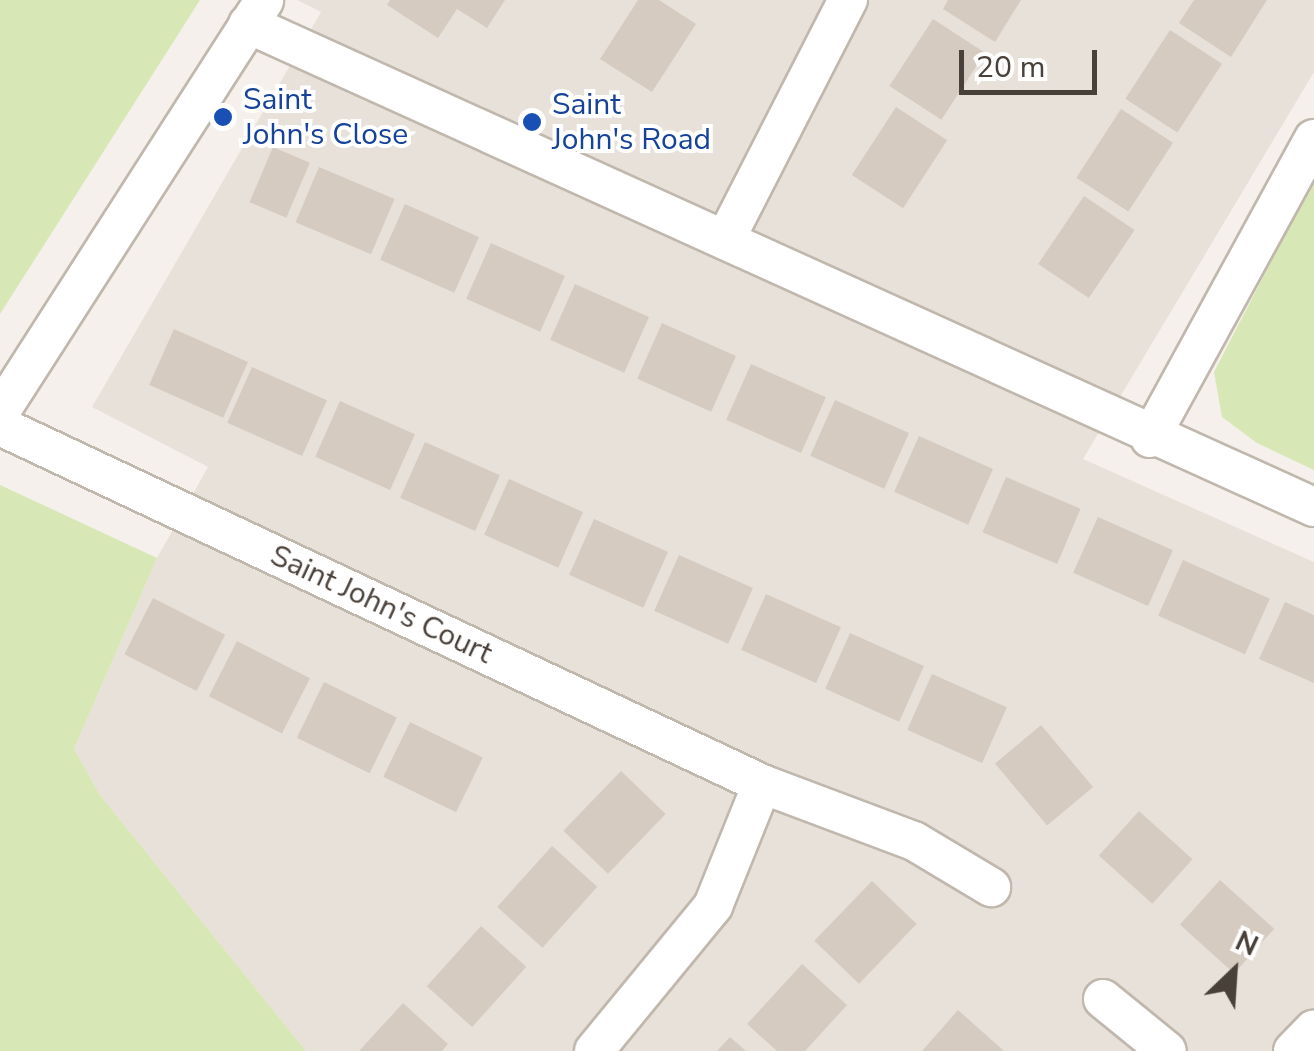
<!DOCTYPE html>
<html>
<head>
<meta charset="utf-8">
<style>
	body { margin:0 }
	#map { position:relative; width:1314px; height:1051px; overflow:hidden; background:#f5f0eb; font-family:"Nunito Sans",sans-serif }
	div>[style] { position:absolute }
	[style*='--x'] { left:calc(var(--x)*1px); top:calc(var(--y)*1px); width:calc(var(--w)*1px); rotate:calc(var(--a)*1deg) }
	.residential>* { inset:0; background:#e8e1d9 }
	.green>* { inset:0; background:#d7e7b5 }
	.building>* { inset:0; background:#d6cbc0; transform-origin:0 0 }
	.roads { filter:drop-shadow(2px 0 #c0b7ad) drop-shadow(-2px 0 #c0b7ad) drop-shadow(0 2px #c0b7ad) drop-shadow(0 -2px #c0b7ad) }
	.minor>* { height:38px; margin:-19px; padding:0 19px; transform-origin:19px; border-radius:19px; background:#fff }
	.dots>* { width:28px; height:28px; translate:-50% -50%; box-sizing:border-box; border:5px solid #fff; border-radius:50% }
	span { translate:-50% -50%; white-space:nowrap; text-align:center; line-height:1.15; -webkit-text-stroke:8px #fff; paint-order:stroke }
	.transit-label { font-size:30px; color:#164399 }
	.left { translate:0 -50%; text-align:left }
	.street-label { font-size:30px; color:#494039 }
	.north { position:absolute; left:1184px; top:921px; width:100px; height:100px; -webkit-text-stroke:8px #fff; paint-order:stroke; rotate:25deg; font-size:28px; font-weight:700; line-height:40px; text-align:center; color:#494039 }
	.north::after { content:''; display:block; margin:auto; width:35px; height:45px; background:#494039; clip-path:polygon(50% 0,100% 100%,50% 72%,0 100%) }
	.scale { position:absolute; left:959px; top:50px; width:138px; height:45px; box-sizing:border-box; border:5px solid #494039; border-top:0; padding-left:12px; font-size:30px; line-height:35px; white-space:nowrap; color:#494039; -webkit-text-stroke:8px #fff; paint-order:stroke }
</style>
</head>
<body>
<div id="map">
	<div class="residential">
		<i style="clip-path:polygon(297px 0,1314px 0,1314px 72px,1083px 459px,1314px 562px,1314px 1051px,306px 1051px,100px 795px,74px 749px,157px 558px,208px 467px,92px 407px,321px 12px)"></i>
	</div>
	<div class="green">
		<i style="clip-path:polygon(0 0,200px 0,0 314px)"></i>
		<i style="clip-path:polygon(1314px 179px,1314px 470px,1257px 443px,1222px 417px,1214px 372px)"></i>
		<i style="clip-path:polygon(0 485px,157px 558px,74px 749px,100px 795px,306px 1051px,0 1051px)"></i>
	</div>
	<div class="building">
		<i style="clip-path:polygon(390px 0,505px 0,487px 28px,457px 9px,438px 38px,387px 5px)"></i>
		<i style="clip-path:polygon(638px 0,659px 0,696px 24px,652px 92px,600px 59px)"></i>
		<i style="clip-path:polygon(948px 0,1021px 0,995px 42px,943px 9px)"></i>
		<i style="clip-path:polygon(1194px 0,1267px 0,1231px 57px,1179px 23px)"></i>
		<i style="left:933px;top:19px;width:62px;height:80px;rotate:33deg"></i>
		<i style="left:1170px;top:30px;width:62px;height:82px;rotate:33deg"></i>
		<i style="left:896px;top:107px;width:61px;height:81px;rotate:33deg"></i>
		<i style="left:1121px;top:109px;width:62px;height:82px;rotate:33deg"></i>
		<i style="left:273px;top:147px;width:40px;height:60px;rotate:23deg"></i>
		<i style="left:319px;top:167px;width:82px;height:60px;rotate:23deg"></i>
		<i style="left:1084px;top:196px;width:61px;height:82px;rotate:34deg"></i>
		<i style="left:405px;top:204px;width:81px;height:61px;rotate:24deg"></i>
		<i style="left:491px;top:243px;width:81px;height:61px;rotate:24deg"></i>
		<i style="left:575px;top:284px;width:81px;height:61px;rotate:24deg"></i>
		<i style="left:662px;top:323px;width:81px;height:61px;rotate:24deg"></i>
		<i style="left:174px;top:329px;width:81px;height:61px;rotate:24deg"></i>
		<i style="left:751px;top:364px;width:82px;height:61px;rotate:24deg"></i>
		<i style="left:252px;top:367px;width:82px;height:61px;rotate:24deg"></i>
		<i style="left:835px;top:400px;width:81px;height:61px;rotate:24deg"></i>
		<i style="left:340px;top:401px;width:82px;height:61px;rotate:24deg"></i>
		<i style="left:919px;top:436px;width:81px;height:61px;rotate:24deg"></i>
		<i style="left:425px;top:442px;width:82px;height:61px;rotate:24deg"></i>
		<i style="left:1006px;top:477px;width:81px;height:60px;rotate:23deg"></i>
		<i style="left:509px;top:479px;width:81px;height:61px;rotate:24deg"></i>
		<i style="left:1098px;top:517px;width:82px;height:61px;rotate:24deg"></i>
		<i style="left:594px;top:519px;width:81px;height:61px;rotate:24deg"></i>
		<i style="left:679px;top:555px;width:81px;height:61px;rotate:24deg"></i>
		<i style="left:1183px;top:560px;width:95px;height:61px;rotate:24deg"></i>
		<i style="left:766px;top:594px;width:82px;height:61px;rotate:24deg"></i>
		<i style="left:153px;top:598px;width:81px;height:63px;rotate:27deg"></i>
		<i style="clip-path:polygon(1285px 602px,1314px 615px,1314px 683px,1259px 659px)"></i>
		<i style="left:850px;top:633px;width:81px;height:61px;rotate:24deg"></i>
		<i style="left:237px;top:641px;width:82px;height:62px;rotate:27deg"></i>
		<i style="left:932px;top:674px;width:82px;height:61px;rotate:24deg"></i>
		<i style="left:324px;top:682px;width:81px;height:62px;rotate:26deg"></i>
		<i style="left:410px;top:722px;width:81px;height:61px;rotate:26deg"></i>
		<i style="left:1041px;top:725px;width:81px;height:60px;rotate:50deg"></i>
		<i style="left:621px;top:771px;width:62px;height:83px;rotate:44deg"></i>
		<i style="left:1139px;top:811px;width:72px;height:60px;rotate:42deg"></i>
		<i style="left:552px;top:846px;width:61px;height:82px;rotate:42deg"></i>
		<i style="left:1220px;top:880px;width:73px;height:60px;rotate:42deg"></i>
		<i style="left:872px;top:881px;width:62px;height:83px;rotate:44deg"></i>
		<i style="left:481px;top:926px;width:61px;height:81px;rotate:42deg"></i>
		<i style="clip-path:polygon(802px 964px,847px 1005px,805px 1051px,777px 1051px,747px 1024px)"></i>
		<i style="clip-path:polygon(403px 1003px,448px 1044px,442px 1051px,359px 1051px)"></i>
		<i style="clip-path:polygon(958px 1010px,985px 1034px,1004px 1051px,922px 1051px)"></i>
		<i style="clip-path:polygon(730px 1037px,746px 1051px,717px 1051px)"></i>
	</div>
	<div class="roads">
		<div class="minor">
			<i style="--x:248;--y:24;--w:1170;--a:24.38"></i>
			<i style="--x:725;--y:240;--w:270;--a:-62.9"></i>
			<i style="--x:0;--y:412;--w:489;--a:-57.3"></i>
			<i style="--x:0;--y:426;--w:842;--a:25.16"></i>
			<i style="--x:762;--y:784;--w:162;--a:20.6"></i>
			<i style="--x:914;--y:841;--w:90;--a:30.9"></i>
			<i style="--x:1150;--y:438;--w:341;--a:-61.3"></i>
			<i style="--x:1103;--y:999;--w:82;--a:39.1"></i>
			<i style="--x:594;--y:1051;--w:188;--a:-50.6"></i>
			<i style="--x:713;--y:906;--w:131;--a:-68.1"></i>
			<i style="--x:1293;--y:1051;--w:30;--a:-46"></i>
		</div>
	</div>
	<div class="dots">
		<i style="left:223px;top:117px;background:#1a4fb4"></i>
		<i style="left:532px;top:122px;background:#1a4fb4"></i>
	</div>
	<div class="transit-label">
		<span class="left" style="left:243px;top:117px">Saint<br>John's Close</span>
		<span class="left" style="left:552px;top:122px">Saint<br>John's Road</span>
	</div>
	<div class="street-label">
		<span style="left:381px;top:605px;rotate:25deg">Saint John's Court</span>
	</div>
	<div class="north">N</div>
	<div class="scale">20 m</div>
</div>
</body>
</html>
